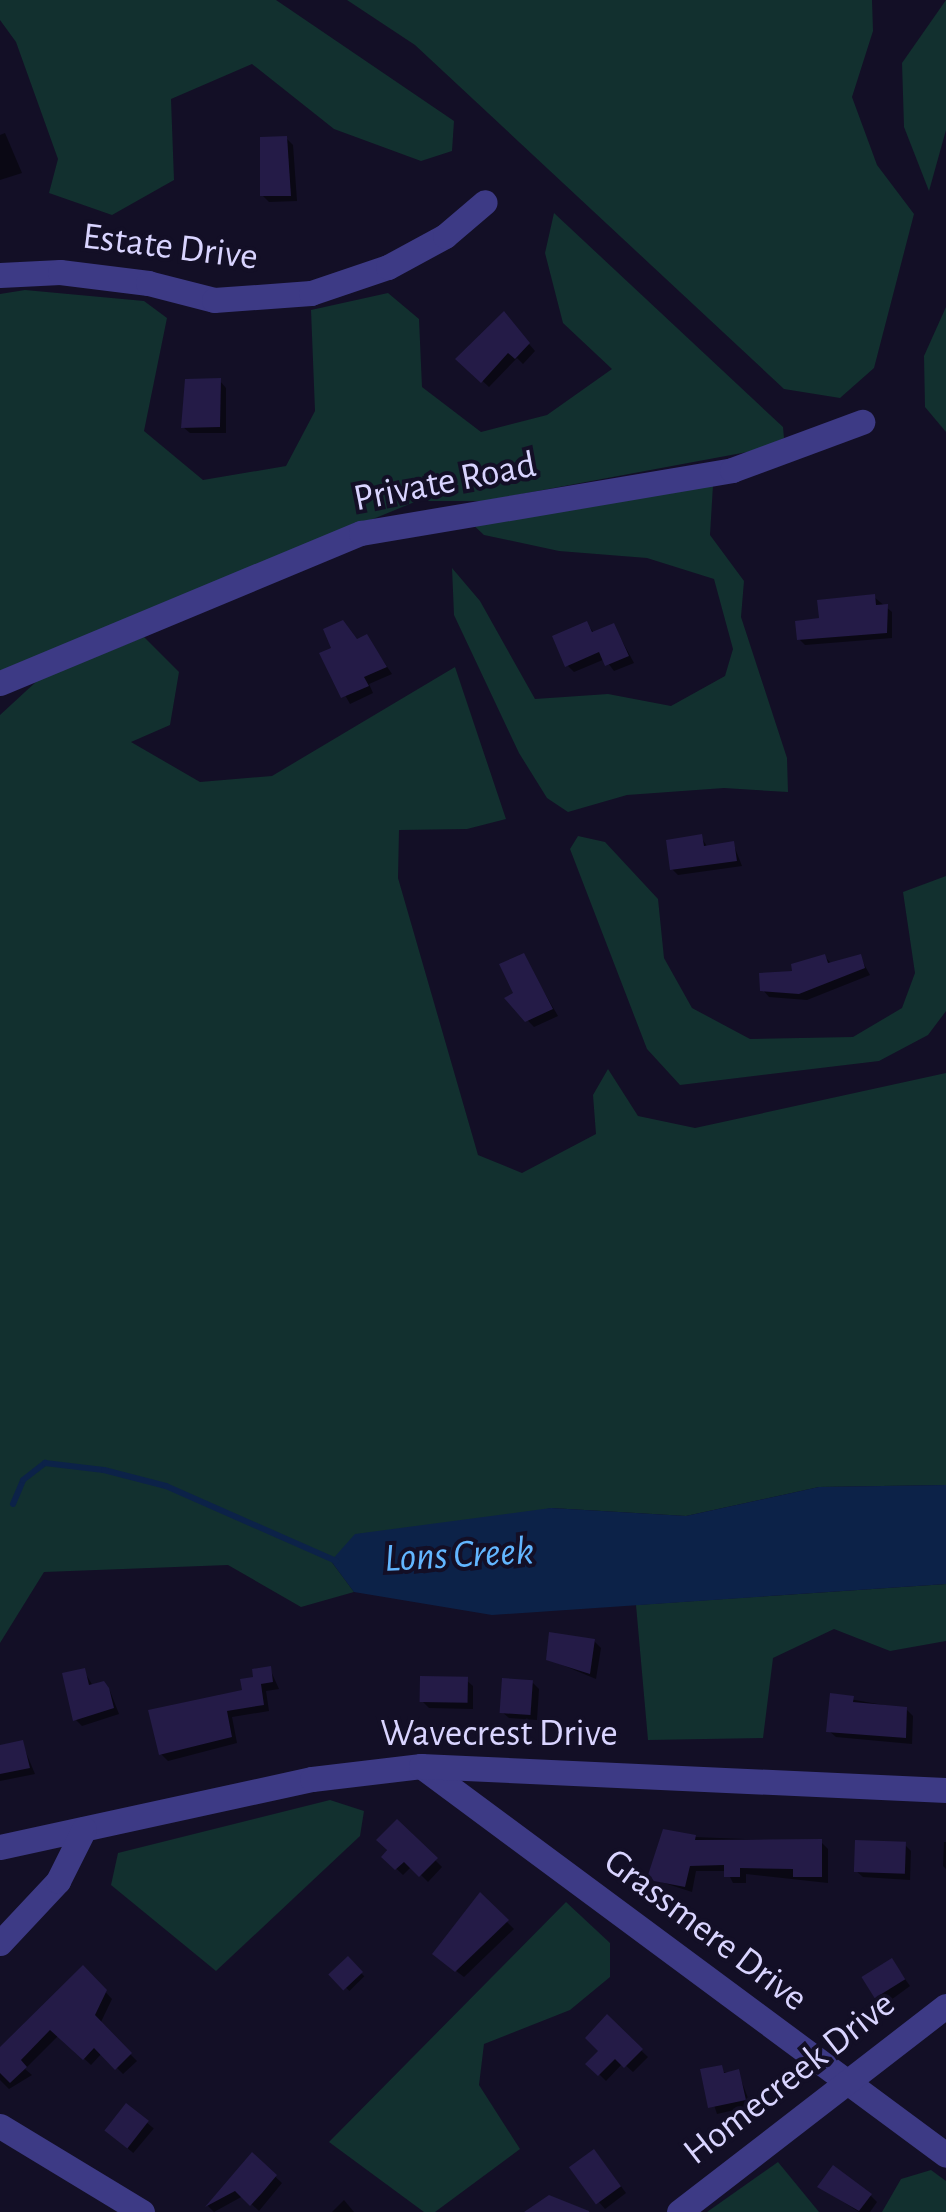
<!DOCTYPE html>
<html>
<head>
<meta charset="utf-8">
<style>
	body { margin:0 }
	#map { position:relative; width:946px; height:2212px; overflow:hidden; background:#130f26; font-family:"Alegreya Sans",sans-serif }
	div>[style] { position:absolute }
	[style*='--x'] { left:calc(var(--x)*1px); top:calc(var(--y)*1px); width:calc(var(--w)*1px); rotate:calc(var(--a)*1deg) }
	.green>* { inset:0; background:#12302f }
	.water>* { inset:0; background:#0c2248 }
	.shadow>* { inset:0; background:#0007; transform-origin:0 0 }
	.stream>* { height:6px; margin:-3px; padding:0 3px; transform-origin:3px; border-radius:3px; background:#0c2248 }
	.building>* { inset:0; background:#241b47; transform-origin:0 0 }
	.minor>* { height:25px; margin:-12.5px; padding:0 12.5px; transform-origin:12.5px; border-radius:12.5px; background:#3d3a85 }
	span { translate:-50% -50%; white-space:nowrap; text-align:center; line-height:1.15; -webkit-text-stroke:8px #130f26; paint-order:stroke }
	.street-label { font-size:38px; color:#d9d4ff }
	.water-label { font-size:40px; color:#62b6ff; font-style:italic }
</style>
</head>
<body>
<div id="map">
	<div class="green">
		<i style="clip-path:polygon(0 0,276px 0,454px 121px,452px 151px,421px 161px,334px 129px,252px 64px,171px 99px,174px 180px,112px 215px,49px 193px,58px 159px,16px 42px,0 20px)"></i>
		<i style="clip-path:polygon(347px 0,872px 0,873px 31px,852px 97px,877px 165px,914px 214px,874px 368px,840px 398px,784px 389px,415px 45px)"></i>
		<i style="clip-path:polygon(946px 0,946px 130px,929px 191px,904px 127px,902px 63px)"></i>
		<i style="clip-path:polygon(554px 213px,783px 427px,784px 438px,758px 450px,484px 501px,417px 501px,0 672px,0 294px,25px 290px,144px 301px,167px 318px,144px 431px,203px 480px,286px 466px,315px 411px,311px 310px,388px 293px,419px 319px,422px 387px,481px 432px,547px 415px,612px 369px,563px 323px,545px 253px)"></i>
		<i style="clip-path:polygon(946px 307px,946px 432px,925px 407px,924px 356px)"></i>
		<i style="clip-path:polygon(713px 485px,710px 535px,744px 581px,741px 617px,787px 758px,788px 792px,724px 788px,627px 795px,568px 812px,547px 798px,519px 753px,454px 615px,452px 568px,480px 601px,535px 699px,608px 694px,671px 706px,725px 676px,733px 649px,714px 579px,647px 558px,559px 551px,484px 535px,469px 521px)"></i>
		<i style="clip-path:polygon(144px 637px,179px 672px,170px 725px,131px 742px,200px 782px,272px 776px,455px 667px,506px 819px,467px 829px,399px 830px,398px 878px,478px 1155px,522px 1173px,596px 1134px,593px 1095px,608px 1069px,638px 1116px,695px 1128px,946px 1073px,946px 1485px,819px 1487px,686px 1516px,551px 1508px,331px 1561px,354px 1592px,301px 1607px,228px 1565px,44px 1572px,0 1643px,0 715px,38px 680px)"></i>
		<i style="clip-path:polygon(578px 836px,605px 842px,658px 899px,664px 958px,692px 1008px,750px 1039px,853px 1037px,902px 1008px,915px 973px,903px 892px,946px 876px,946px 1011px,928px 1035px,879px 1061px,680px 1085px,647px 1049px,570px 849px)"></i>
		<i style="clip-path:polygon(946px 1584px,946px 1641px,890px 1651px,834px 1629px,773px 1658px,763px 1738px,648px 1740px,636px 1605px)"></i>
		<i style="clip-path:polygon(330px 1800px,364px 1811px,360px 1836px,216px 1971px,111px 1885px,118px 1853px)"></i>
		<i style="clip-path:polygon(566px 1902px,610px 1943px,610px 1977px,570px 2010px,484px 2044px,479px 2085px,520px 2149px,435px 2212px,424px 2212px,329px 2142px)"></i>
		<i style="clip-path:polygon(778px 2162px,819px 2212px,707px 2212px)"></i>
		<i style="clip-path:polygon(931px 2170px,946px 2181px,946px 2212px,882px 2212px,901px 2179px)"></i>
	</div>
	<div class="water">
		<i style="clip-path:polygon(946px 1485px,946px 1584px,492px 1615px,354px 1592px,331px 1561px,355px 1534px,551px 1508px,686px 1516px,819px 1487px)"></i>
	</div>
	<div class="shadow">
		<i style="clip-path:polygon(5px 133px,22px 173px,0 180px,0 135px)"></i>
		<i style="clip-path:polygon(286px 138px,293px 145px,297px 201px,269px 202px,262px 195px)"></i>
		<i style="clip-path:polygon(504px 315px,535px 351px,523px 364px,517px 358px,489px 387px,459px 359px)"></i>
		<i style="clip-path:polygon(220px 381px,226px 388px,226px 433px,190px 433px,183px 427px)"></i>
		<i style="clip-path:polygon(874px 597px,892px 612px,892px 638px,805px 645px,799px 639px,822px 620px)"></i>
		<i style="clip-path:polygon(587px 624px,595px 634px,614px 626px,634px 663px,614px 671px,605px 659px,574px 672px,567px 665px)"></i>
		<i style="clip-path:polygon(367px 637px,392px 674px,369px 684px,373px 693px,350px 704px,322px 654px)"></i>
		<i style="clip-path:polygon(701px 837px,708px 848px,733px 843px,742px 866px,678px 875px,672px 869px)"></i>
		<i style="clip-path:polygon(523px 956px,558px 1016px,534px 1027px,507px 999px,517px 994px)"></i>
		<i style="clip-path:polygon(825px 957px,832px 964px,860px 957px,870px 975px,807px 1000px,769px 997px,763px 990px)"></i>
		<i style="clip-path:polygon(594px 1641px,601px 1648px,596px 1679px,548px 1659px)"></i>
		<i style="clip-path:polygon(270px 1669px,279px 1689px,266px 1691px,269px 1711px,232px 1717px,237px 1743px,168px 1761px,161px 1754px)"></i>
		<i style="clip-path:polygon(84px 1671px,93px 1686px,103px 1684px,110px 1691px,119px 1714px,82px 1726px,76px 1720px)"></i>
		<i style="clip-path:polygon(466px 1680px,473px 1686px,473px 1709px,429px 1708px,422px 1701px)"></i>
		<i style="clip-path:polygon(532px 1682px,539px 1689px,537px 1720px,509px 1718px,502px 1712px)"></i>
		<i style="clip-path:polygon(832px 1696px,906px 1709px,913px 1716px,912px 1744px,836px 1737px,829px 1731px)"></i>
		<i style="clip-path:polygon(22px 1743px,35px 1774px,0 1781px,0 1748px)"></i>
		<i style="clip-path:polygon(397px 1822px,442px 1867px,428px 1882px,412px 1866px,403px 1875px,384px 1857px)"></i>
		<i style="clip-path:polygon(694px 1837px,821px 1842px,828px 1849px,828px 1883px,746px 1874px,746px 1883px,733px 1883px,727px 1871px,696px 1871px,692px 1892px,658px 1881px)"></i>
		<i style="clip-path:polygon(944px 1842px,946px 1842px,946px 1869px,943px 1866px)"></i>
		<i style="clip-path:polygon(905px 1845px,911px 1851px,910px 1880px,863px 1877px,856px 1871px)"></i>
		<i style="clip-path:polygon(480px 1895px,514px 1929px,464px 1977px,442px 1960px)"></i>
		<i style="left:348px;top:1960px;width:23px;height:21px;rotate:45deg"></i>
		<i style="clip-path:polygon(892px 1961px,910px 1986px,884px 2005px,878px 1999px)"></i>
		<i style="clip-path:polygon(83px 1968px,112px 1999px,100px 2024px,137px 2061px,123px 2074px,102px 2053px,91px 2065px,59px 2035px,25px 2069px,32px 2075px,9px 2089px,0 2080px,0 2050px)"></i>
		<i style="clip-path:polygon(607px 2018px,648px 2057px,633px 2072px,623px 2063px,606px 2081px,589px 2064px,602px 2051px)"></i>
		<i style="clip-path:polygon(703px 2072px,738px 2072px,751px 2106px,717px 2114px)"></i>
		<i style="left:127px;top:2106px;width:35px;height:32px;rotate:40deg"></i>
		<i style="clip-path:polygon(253px 2156px,282px 2183px,259px 2211px,243px 2196px,214px 2212px,207px 2205px)"></i>
		<i style="clip-path:polygon(600px 2158px,626px 2193px,605px 2209px,599px 2202px)"></i>
		<i style="clip-path:polygon(820px 2187px,870px 2195px,877px 2202px,870px 2212px,859px 2212px)"></i>
		<i style="clip-path:polygon(344px 2200px,354px 2212px,332px 2212px)"></i>
	</div>
	<div class="stream">
		<i style="--x:13;--y:1504;--w:26;--a:-67"></i>
		<i style="--x:23;--y:1480;--w:28;--a:-38"></i>
		<i style="--x:45;--y:1463;--w:59;--a:6.8"></i>
		<i style="--x:104;--y:1470;--w:64;--a:14.5"></i>
		<i style="--x:166;--y:1486;--w:186;--a:23.8"></i>
	</div>
	<div class="building">
		<i style="clip-path:polygon(287px 136px,291px 196px,260px 196px,260px 137px)"></i>
		<i style="clip-path:polygon(504px 311px,530px 343px,515px 359px,508px 353px,481px 383px,455px 359px)"></i>
		<i style="clip-path:polygon(221px 378px,220px 427px,181px 428px,185px 379px)"></i>
		<i style="clip-path:polygon(875px 594px,876px 605px,888px 604px,887px 633px,797px 640px,795px 621px,819px 618px,817px 600px)"></i>
		<i style="clip-path:polygon(343px 620px,357px 639px,367px 634px,387px 667px,364px 677px,369px 686px,341px 698px,319px 653px,331px 648px,323px 629px)"></i>
		<i style="clip-path:polygon(587px 621px,592px 632px,614px 623px,629px 656px,605px 666px,599px 652px,565px 667px,552px 636px)"></i>
		<i style="clip-path:polygon(702px 834px,704px 846px,734px 841px,737px 861px,670px 870px,666px 840px)"></i>
		<i style="clip-path:polygon(524px 953px,553px 1009px,525px 1022px,504px 998px,513px 993px,499px 964px)"></i>
		<i style="clip-path:polygon(825px 954px,828px 963px,861px 954px,865px 968px,799px 994px,760px 991px,759px 973px,792px 971px,791px 964px)"></i>
		<i style="clip-path:polygon(549px 1632px,595px 1639px,590px 1674px,546px 1660px)"></i>
		<i style="clip-path:polygon(271px 1666px,273px 1682px,261px 1684px,264px 1705px,227px 1711px,232px 1737px,159px 1755px,148px 1710px,242px 1690px,240px 1679px,253px 1677px,252px 1669px)"></i>
		<i style="clip-path:polygon(85px 1668px,89px 1685px,104px 1681px,109px 1688px,114px 1708px,73px 1721px,62px 1673px)"></i>
		<i style="left:420px;top:1676px;width:48px;height:26px;rotate:1deg"></i>
		<i style="left:502px;top:1678px;width:31px;height:35px;rotate:4deg"></i>
		<i style="clip-path:polygon(830px 1693px,854px 1696px,853px 1702px,907px 1707px,906px 1738px,826px 1732px)"></i>
		<i style="clip-path:polygon(23px 1740px,30px 1768px,0 1774px,0 1745px)"></i>
		<i style="clip-path:polygon(397px 1819px,438px 1858px,419px 1877px,404px 1862px,395px 1870px,381px 1857px,387px 1850px,376px 1840px)"></i>
		<i style="clip-path:polygon(663px 1829px,696px 1835px,695px 1840px,822px 1839px,822px 1877px,793px 1877px,793px 1869px,740px 1868px,740px 1877px,724px 1877px,724px 1865px,690px 1866px,685px 1887px,654px 1881px,648px 1875px)"></i>
		<i style="left:855px;top:1840px;width:51px;height:32px;rotate:2deg"></i>
		<i style="clip-path:polygon(480px 1892px,509px 1920px,455px 1972px,432px 1954px)"></i>
		<i style="left:348px;top:1956px;width:22px;height:27px;rotate:47deg"></i>
		<i style="left:892px;top:1958px;width:25px;height:36px;rotate:58deg"></i>
		<i style="clip-path:polygon(83px 1965px,107px 1990px,95px 2015px,132px 2053px,115px 2070px,94px 2048px,83px 2060px,50px 2030px,21px 2060px,27px 2067px,10px 2083px,0 2073px,0 2047px)"></i>
		<i style="clip-path:polygon(607px 2014px,643px 2049px,624px 2068px,615px 2059px,598px 2076px,585px 2064px,598px 2051px,585px 2038px)"></i>
		<i style="clip-path:polygon(722px 2065px,724px 2073px,739px 2069px,746px 2100px,708px 2108px,700px 2069px)"></i>
		<i style="left:126px;top:2103px;width:29px;height:35px;rotate:38deg"></i>
		<i style="left:594px;top:2149px;width:46px;height:31px;rotate:54deg"></i>
		<i style="clip-path:polygon(252px 2152px,277px 2175px,262px 2193px,250px 2206px,235px 2191px,205px 2207px)"></i>
		<i style="clip-path:polygon(833px 2165px,872px 2194px,859px 2211px,817px 2187px)"></i>
		<i style="clip-path:polygon(549px 2195px,589px 2211px,589px 2212px,524px 2212px)"></i>
	</div>
	<div class="minor">
		<i style="--x:0;--y:275;--w:60;--a:-2.9"></i>
		<i style="--x:60;--y:272;--w:89;--a:7.1"></i>
		<i style="--x:148;--y:283;--w:68;--a:14.4"></i>
		<i style="--x:214;--y:300;--w:97;--a:-4.1"></i>
		<i style="--x:311;--y:293;--w:81;--a:-18.7"></i>
		<i style="--x:388;--y:267;--w:65;--a:-28.5"></i>
		<i style="--x:445;--y:236;--w:52;--a:-40.4"></i>
		<i style="--x:0;--y:683;--w:391;--a:-22.6"></i>
		<i style="--x:361;--y:533;--w:376;--a:-9.6"></i>
		<i style="--x:732;--y:470;--w:139;--a:-20.3"></i>
		<i style="--x:421;--y:1766;--w:653;--a:36.54"></i>
		<i style="--x:0;--y:1847;--w:319;--a:-12.3"></i>
		<i style="--x:312;--y:1779;--w:110;--a:-6.8"></i>
		<i style="--x:421;--y:1766;--w:526;--a:2.62"></i>
		<i style="--x:0;--y:1943;--w:85;--a:-46.9"></i>
		<i style="--x:58;--y:1881;--w:58;--a:-63.4"></i>
		<i style="--x:0;--y:2126;--w:166;--a:31.2"></i>
		<i style="--x:679;--y:2212;--w:337;--a:-37.7"></i>
	</div>
	<div class="street-label">
		<span style="left:170px;top:248px;rotate:7deg">Estate Drive</span>
		<span style="left:445px;top:483px;rotate:-11deg">Private Road</span>
		<span style="left:499px;top:1735px">Wavecrest Drive</span>
		<span style="left:705px;top:1931px;rotate:37deg">Grassmere Drive</span>
		<span style="left:790px;top:2079px;rotate:-38deg">Homecreek Drive</span>
	</div>
	<div class="water-label">
		<span style="left:459px;top:1555px;rotate:-3deg">Lons Creek</span>
	</div>
</div>
</body>
</html>
